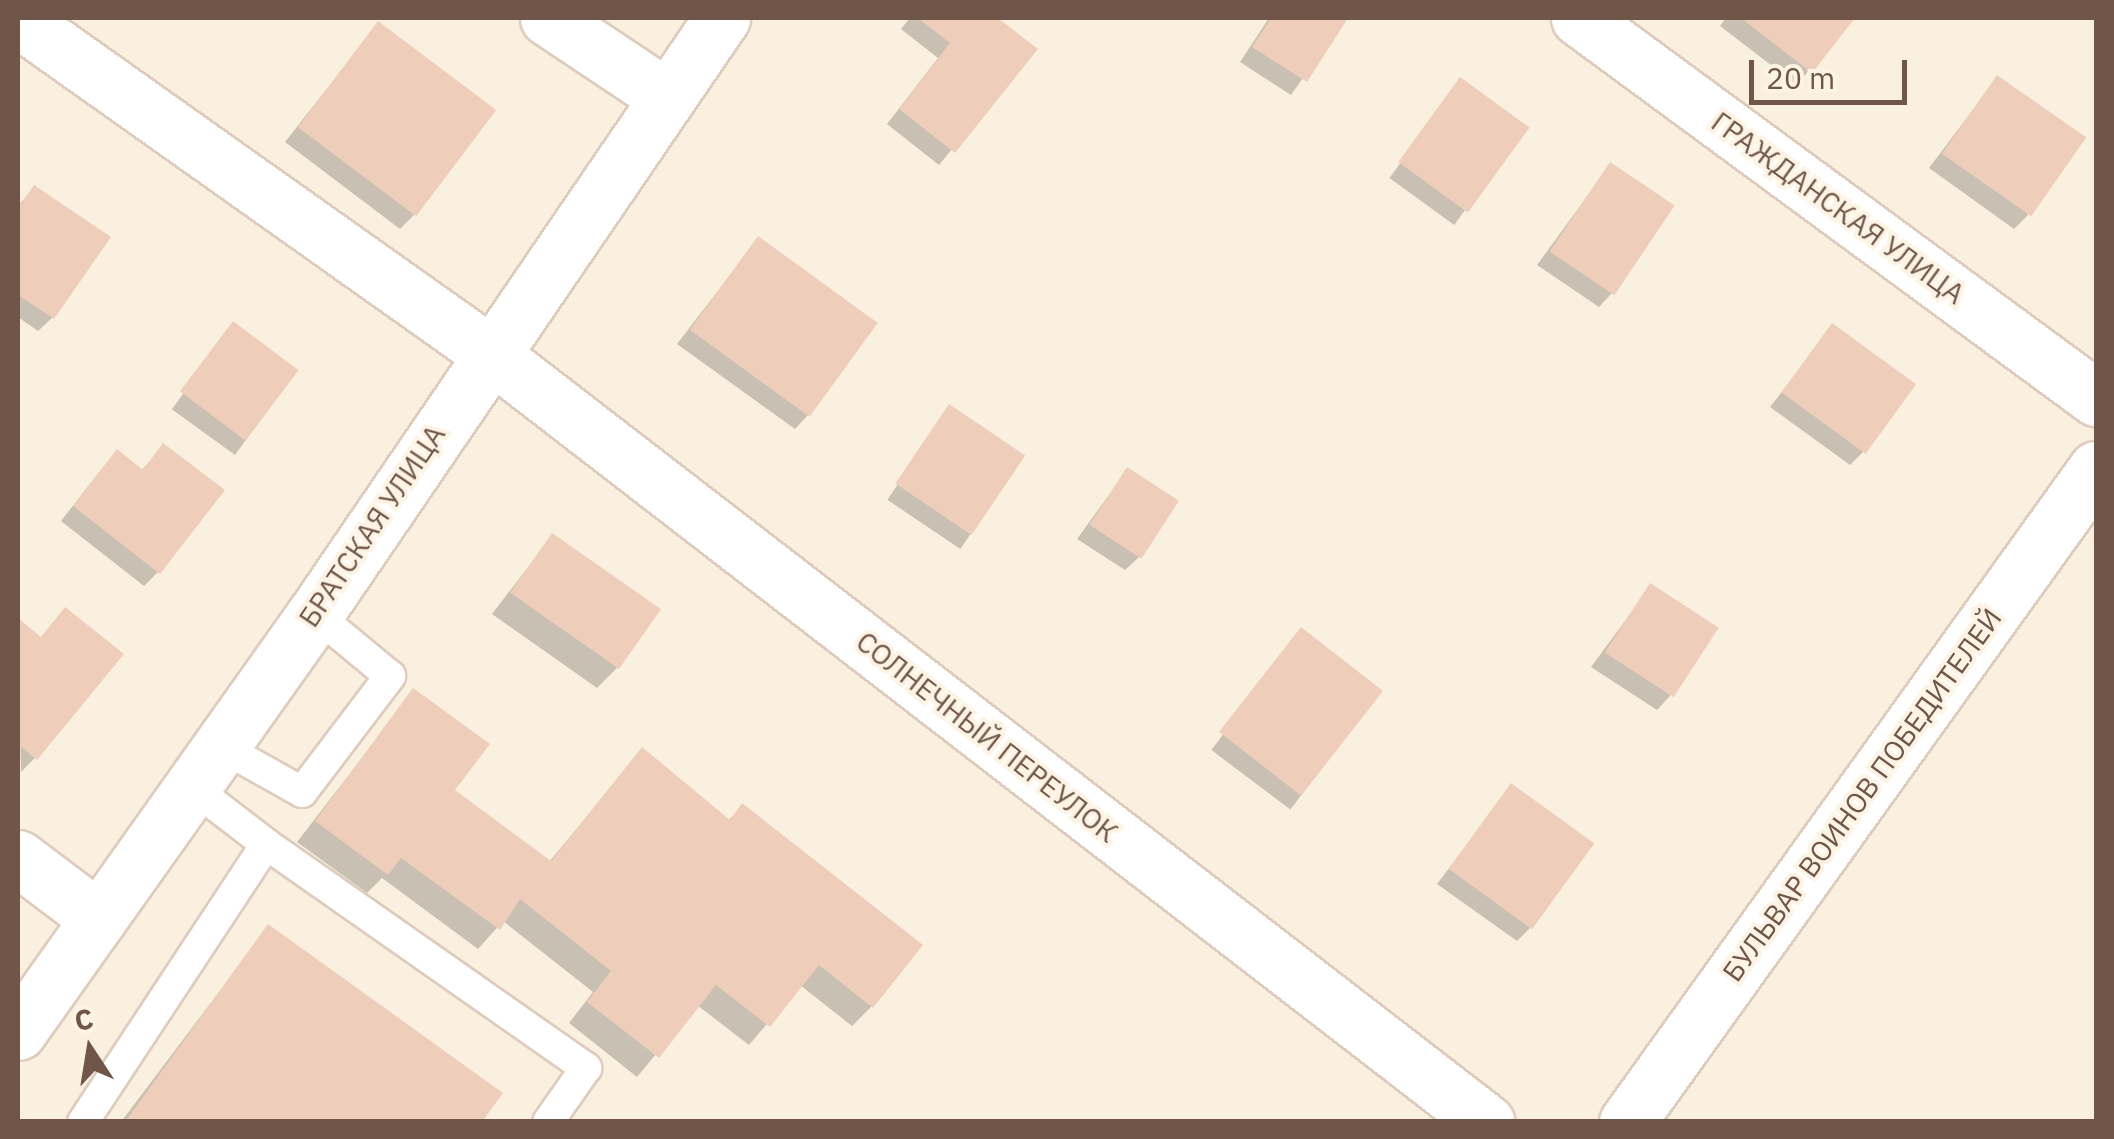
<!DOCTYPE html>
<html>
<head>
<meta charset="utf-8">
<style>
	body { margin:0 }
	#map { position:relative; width:2114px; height:1139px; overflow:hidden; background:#faf0e0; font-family:"IBM Plex Sans",sans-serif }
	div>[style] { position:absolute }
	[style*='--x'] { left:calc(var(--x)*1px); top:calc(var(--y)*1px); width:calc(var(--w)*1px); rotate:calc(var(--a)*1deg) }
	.shadow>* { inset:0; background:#0003; transform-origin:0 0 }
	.building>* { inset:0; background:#eecdba; transform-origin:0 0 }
	.roads { filter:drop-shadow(2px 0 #deccbd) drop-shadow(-2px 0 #deccbd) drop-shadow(0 2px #deccbd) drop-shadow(0 -2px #deccbd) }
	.service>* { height:30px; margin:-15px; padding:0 15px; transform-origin:15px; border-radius:15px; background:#fff }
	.minor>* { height:55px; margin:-27.5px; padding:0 27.5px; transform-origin:27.5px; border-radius:27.5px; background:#fff }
	.secondary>* { height:55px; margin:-27.5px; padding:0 27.5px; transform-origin:27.5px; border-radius:27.5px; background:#fff }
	span { translate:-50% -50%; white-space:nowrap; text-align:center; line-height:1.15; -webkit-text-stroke:8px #fef4e6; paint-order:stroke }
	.street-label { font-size:28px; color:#6f5649 }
	.frame { position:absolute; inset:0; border:20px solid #6f5649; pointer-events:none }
	.north { position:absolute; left:40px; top:999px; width:100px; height:100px; -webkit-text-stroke:8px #fef4e6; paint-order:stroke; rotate:348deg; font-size:28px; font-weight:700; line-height:40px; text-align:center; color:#6f5649 }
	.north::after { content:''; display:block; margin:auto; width:35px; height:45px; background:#6f5649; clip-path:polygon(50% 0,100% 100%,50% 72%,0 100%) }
	.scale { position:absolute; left:1749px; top:60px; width:158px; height:45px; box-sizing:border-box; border:5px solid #6f5649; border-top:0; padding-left:12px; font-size:30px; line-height:35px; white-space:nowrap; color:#6f5649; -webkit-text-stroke:8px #fef4e6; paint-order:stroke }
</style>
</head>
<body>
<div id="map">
	<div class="shadow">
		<i style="clip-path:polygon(910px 18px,994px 18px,1034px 49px,939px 165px,887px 124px,938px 58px,901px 29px)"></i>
		<i style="clip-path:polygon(1269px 18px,1345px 18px,1291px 95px,1240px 62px)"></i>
		<i style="clip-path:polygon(1726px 18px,1852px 18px,1797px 85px,1720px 26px)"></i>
		<i style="clip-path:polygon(378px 24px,414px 215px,400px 229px,285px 142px)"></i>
		<i style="clip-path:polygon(1997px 78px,2028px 215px,2014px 229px,1929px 168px)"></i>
		<i style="left:1460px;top:81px;width:80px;height:120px;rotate:36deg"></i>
		<i style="clip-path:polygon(1610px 165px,1612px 293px,1599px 307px,1537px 265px)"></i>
		<i style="clip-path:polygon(34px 188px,52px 318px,38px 331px,18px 317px,18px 206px)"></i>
		<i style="clip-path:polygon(758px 239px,808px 415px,795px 429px,677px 344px)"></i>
		<i style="left:233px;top:325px;width:78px;height:104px;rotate:36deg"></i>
		<i style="clip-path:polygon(1833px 326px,1863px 452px,1850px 465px,1770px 407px)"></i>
		<i style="left:950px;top:407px;width:88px;height:112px;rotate:34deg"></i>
		<i style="clip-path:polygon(164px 446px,158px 572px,144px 586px,61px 521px,104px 466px,141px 471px)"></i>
		<i style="clip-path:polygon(1127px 470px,1139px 557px,1125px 570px,1077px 539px)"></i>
		<i style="clip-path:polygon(552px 536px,617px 668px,597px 688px,492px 614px)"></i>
		<i style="clip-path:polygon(1651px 586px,1670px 696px,1657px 710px,1591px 667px)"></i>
		<i style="clip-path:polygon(18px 621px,39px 639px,35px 758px,21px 772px)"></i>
		<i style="left:1301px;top:631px;width:99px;height:149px;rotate:37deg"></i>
		<i style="clip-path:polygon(414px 691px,452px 791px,549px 862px,642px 750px,727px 822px,742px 806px,872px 1006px,852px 1026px,800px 985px,749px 1045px,697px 1005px,637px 1077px,569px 1023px,593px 992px,503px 921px,478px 949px,382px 878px,367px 893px,297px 842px)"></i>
		<i style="clip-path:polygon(1512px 786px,1531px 927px,1517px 941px,1437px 884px)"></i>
		<i style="clip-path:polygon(268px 927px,479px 1122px,121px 1122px)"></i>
	</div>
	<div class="building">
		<i style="clip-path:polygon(918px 18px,998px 18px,1038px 49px,955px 153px,899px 109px,950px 43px)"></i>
		<i style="clip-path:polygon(1271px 18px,1348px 18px,1307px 82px,1252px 47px)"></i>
		<i style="clip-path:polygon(1741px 18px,1855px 18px,1812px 73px)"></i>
		<i style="left:378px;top:21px;width:148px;height:133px;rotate:37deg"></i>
		<i style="left:1997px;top:75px;width:109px;height:96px;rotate:35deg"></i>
		<i style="left:1460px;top:77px;width:86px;height:105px;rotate:36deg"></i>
		<i style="left:1610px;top:162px;width:78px;height:108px;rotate:34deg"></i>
		<i style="clip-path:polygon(34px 185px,111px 237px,54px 319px,18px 295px,18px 208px)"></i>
		<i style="left:758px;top:236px;width:148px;height:116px;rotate:36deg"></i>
		<i style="left:233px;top:321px;width:82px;height:88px;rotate:37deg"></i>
		<i style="left:1832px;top:323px;width:104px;height:86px;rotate:36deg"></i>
		<i style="left:949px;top:404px;width:92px;height:96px;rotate:34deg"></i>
		<i style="clip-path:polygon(163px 443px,225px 490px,160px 574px,73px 506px,117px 449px,143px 470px)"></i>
		<i style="left:1127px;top:467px;width:62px;height:69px;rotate:33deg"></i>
		<i style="left:552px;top:533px;width:133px;height:73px;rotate:35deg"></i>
		<i style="left:1650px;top:583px;width:82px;height:83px;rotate:33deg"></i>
		<i style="clip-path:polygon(65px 607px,124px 654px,37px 760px,18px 744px,18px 618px,41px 637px)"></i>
		<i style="left:1301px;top:627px;width:104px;height:133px;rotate:38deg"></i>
		<i style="clip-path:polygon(413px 688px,490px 744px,455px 790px,551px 861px,642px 747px,730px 820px,742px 803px,923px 945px,873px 1008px,819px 965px,770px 1027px,716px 985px,659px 1058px,587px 1002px,611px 971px,520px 899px,500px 930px,401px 858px,388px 875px,315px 821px)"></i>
		<i style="left:1511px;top:783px;width:103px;height:106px;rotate:36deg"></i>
		<i style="clip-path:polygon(268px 924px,503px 1093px,482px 1122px,125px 1122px)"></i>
	</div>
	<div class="roads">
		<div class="service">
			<i style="--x:220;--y:746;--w:94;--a:29.3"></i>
			<i style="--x:302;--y:792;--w:146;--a:-52.8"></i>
			<i style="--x:390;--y:676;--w:97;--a:-140.4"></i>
			<i style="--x:266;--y:844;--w:391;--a:35"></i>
			<i style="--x:586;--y:1068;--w:66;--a:125.1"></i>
			<i style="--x:83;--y:1122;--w:333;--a:-56.6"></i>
			<i style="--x:266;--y:844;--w:93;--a:-142.4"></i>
		</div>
		<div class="minor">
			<i style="--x:548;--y:18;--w:141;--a:33.7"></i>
			<i style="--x:1579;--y:18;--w:642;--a:36.32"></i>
			<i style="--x:18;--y:19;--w:576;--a:35.32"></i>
			<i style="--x:488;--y:352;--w:1261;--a:37.65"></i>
			<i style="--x:18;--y:858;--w:101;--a:37"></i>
			<i style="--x:1627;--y:1122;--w:804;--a:-54.31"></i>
		</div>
		<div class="secondary">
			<i style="--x:18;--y:1032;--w:513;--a:-54.61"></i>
			<i style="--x:315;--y:614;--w:722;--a:-55.67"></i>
		</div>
	</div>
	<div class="street-label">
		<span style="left:1838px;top:208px;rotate:36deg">ГРАЖДАНСКАЯ УЛИЦА</span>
		<span style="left:372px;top:526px;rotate:-56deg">БРАТСКАЯ УЛИЦА</span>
		<span style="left:987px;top:737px;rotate:38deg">СОЛНЕЧНЫЙ ПЕРЕУЛОК</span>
		<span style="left:1862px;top:795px;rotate:-54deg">БУЛЬВАР ВОИНОВ ПОБЕДИТЕЛЕЙ</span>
	</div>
	<div class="frame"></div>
	<div class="north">С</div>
	<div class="scale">20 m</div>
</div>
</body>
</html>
